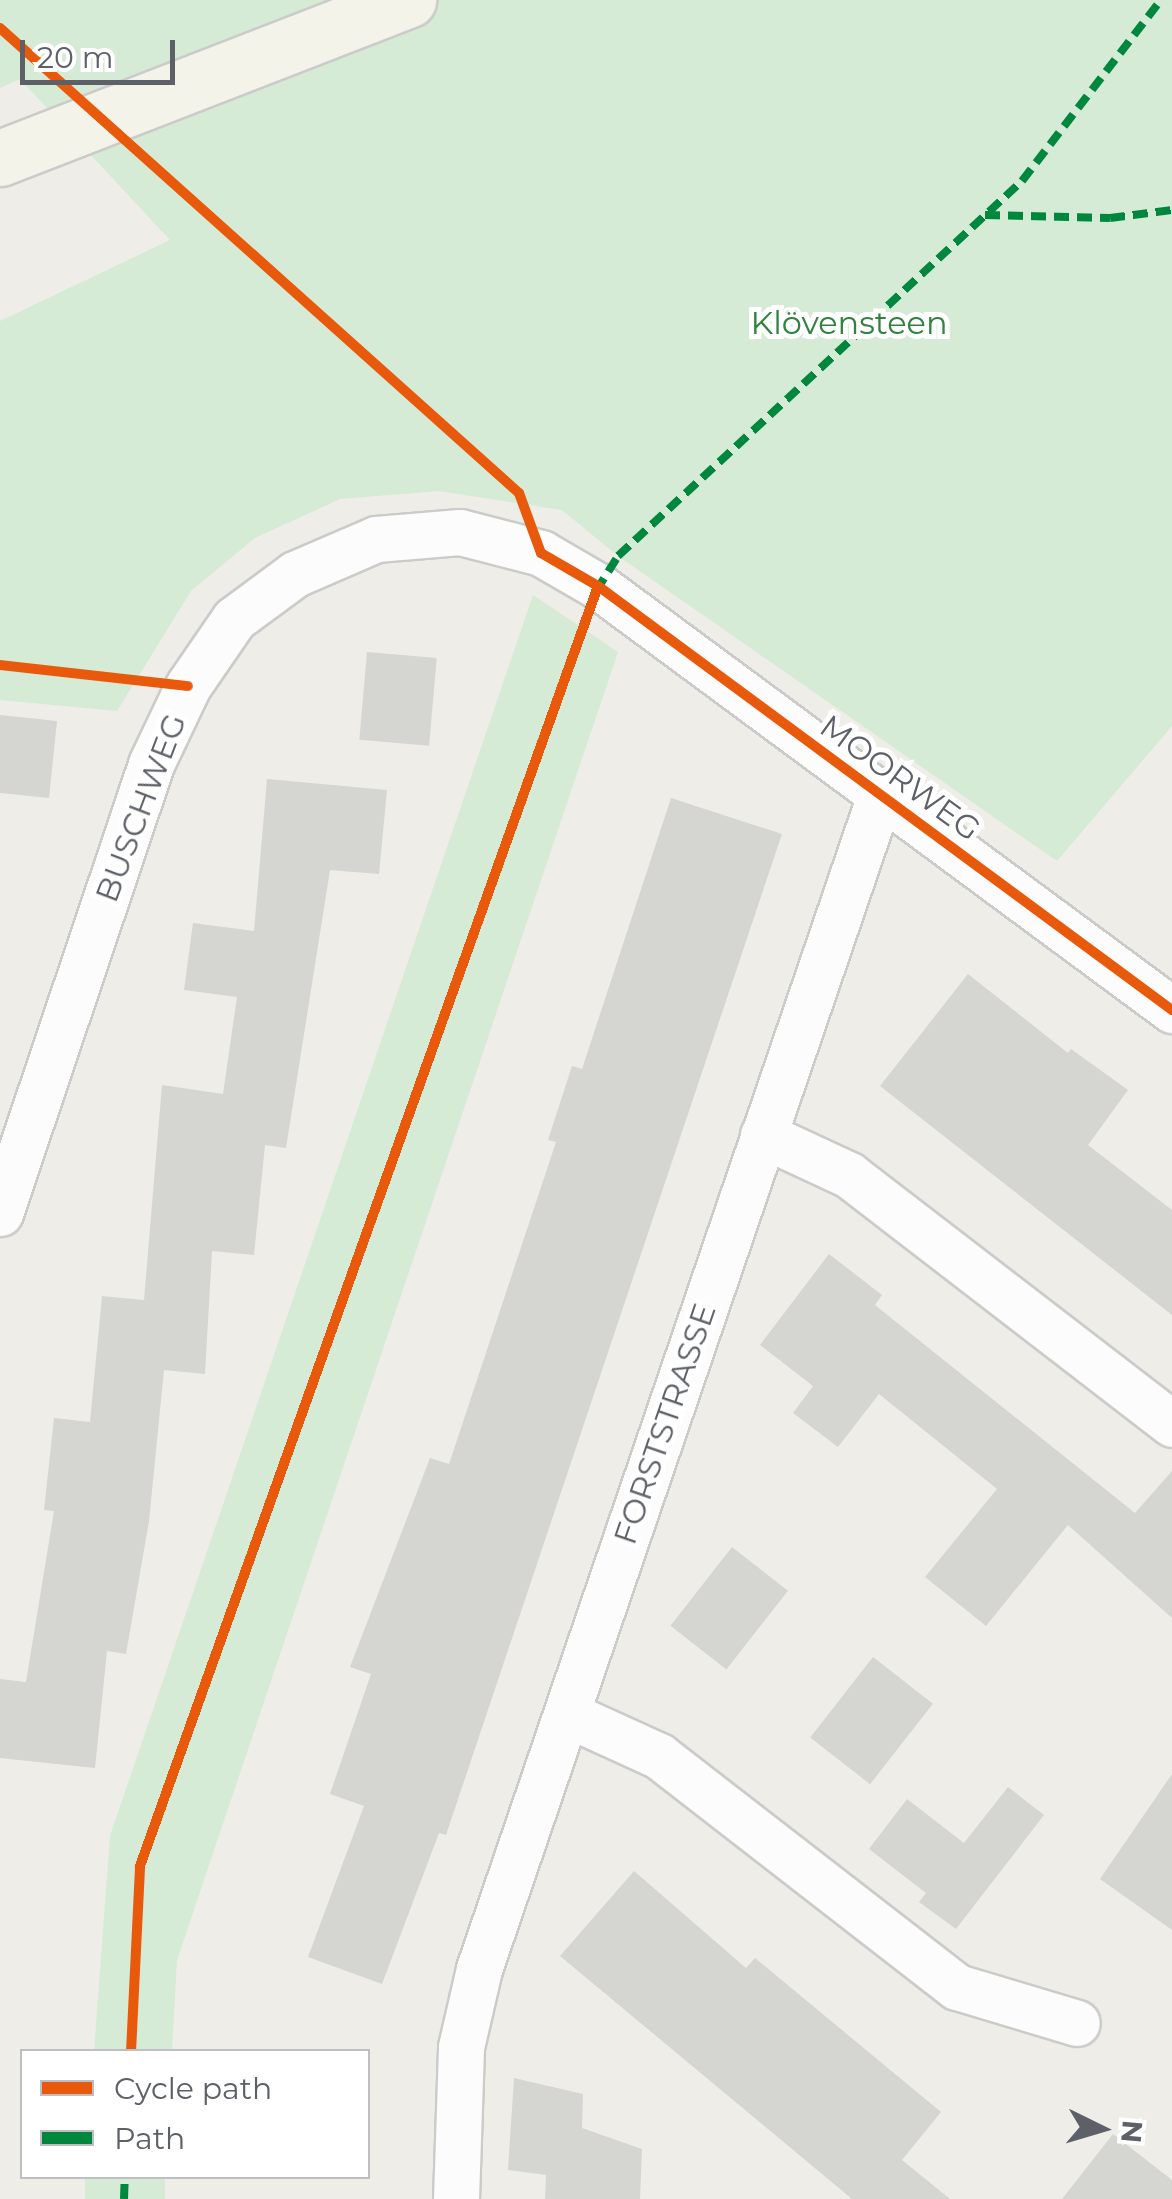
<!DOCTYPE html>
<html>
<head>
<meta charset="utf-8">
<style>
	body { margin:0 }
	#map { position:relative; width:1172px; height:2199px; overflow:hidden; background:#eeede8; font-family:Montserrat,sans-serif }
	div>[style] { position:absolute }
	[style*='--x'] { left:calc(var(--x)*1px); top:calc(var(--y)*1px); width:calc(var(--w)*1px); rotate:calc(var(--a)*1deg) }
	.green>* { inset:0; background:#d5ebd5; transform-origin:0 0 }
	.building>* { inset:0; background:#d5d5d2; transform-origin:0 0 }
	.roads { filter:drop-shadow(2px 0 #cbcbca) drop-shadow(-2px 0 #cbcbca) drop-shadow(0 2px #cbcbca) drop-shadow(0 -2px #cbcbca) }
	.street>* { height:45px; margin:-22.5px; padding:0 22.5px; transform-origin:22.5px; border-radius:22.5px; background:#fcfcfc }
	.primary>* { height:55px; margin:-27.5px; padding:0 27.5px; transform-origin:27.5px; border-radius:27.5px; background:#f3f3e9 }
	.quiet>* { height:8px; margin-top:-4px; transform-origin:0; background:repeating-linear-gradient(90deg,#00873e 0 15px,transparent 0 23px) }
	.cycleway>* { height:10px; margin:-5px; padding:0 5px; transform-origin:5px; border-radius:5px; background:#e8590c }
	span { translate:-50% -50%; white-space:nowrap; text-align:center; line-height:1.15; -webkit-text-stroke:10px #fff; paint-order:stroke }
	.park-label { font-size:32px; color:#30823c }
	.street-label { font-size:32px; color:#5d6067 }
	.legend { position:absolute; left:20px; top:2049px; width:350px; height:130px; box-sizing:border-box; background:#fff; border:2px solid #bebfc2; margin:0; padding:12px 18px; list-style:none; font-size:30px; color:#5d6067 }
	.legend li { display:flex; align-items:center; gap:20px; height:50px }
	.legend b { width:50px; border:2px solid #bebfc2 }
	.north { position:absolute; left:1052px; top:2079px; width:100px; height:100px; -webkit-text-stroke:8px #fff; paint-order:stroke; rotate:95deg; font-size:28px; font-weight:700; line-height:40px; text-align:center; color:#5d6067 }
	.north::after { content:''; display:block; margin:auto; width:35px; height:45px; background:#5d6067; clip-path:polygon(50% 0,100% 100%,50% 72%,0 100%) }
	.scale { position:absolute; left:20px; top:40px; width:155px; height:45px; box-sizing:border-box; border:5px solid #5d6067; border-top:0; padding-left:12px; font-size:30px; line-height:35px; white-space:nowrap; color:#5d6067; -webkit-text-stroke:8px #fff; paint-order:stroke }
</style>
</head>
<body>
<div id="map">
	<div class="green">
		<i style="clip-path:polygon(0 0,1172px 0,1172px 726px,1057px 861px,618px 556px,562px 510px,439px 491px,340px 499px,255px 538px,191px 591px,117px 711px,0 700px,0 321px,170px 240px,20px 79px,0 88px)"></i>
		<i style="clip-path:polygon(533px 595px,618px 652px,177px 1960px,172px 2051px,94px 2051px,110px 1836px)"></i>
		<i style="left:85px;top:2177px;width:80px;height:22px"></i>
	</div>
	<div class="building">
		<i style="left:367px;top:652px;width:70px;height:88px;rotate:5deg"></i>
		<i style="clip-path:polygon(0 715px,57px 721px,49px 798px,0 793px)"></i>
		<i style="clip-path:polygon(267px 779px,387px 790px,379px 874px,330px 870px,286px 1148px,265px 1145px,254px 1255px,212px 1251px,205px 1374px,164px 1370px,149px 1521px,126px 1654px,107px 1651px,95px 1768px,0 1758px,0 1679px,26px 1682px,54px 1511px,44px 1510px,54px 1418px,90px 1422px,102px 1296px,144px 1300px,162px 1085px,223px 1094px,237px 997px,184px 990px,193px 923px,254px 931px)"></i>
		<i style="clip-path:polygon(671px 798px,782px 834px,446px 1835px,439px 1833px,382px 1984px,308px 1957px,364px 1806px,330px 1794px,371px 1674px,350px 1667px,430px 1458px,449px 1464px,556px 1142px,548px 1140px,572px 1066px,582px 1069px)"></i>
		<i style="clip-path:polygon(968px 974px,1068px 1053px,1071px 1049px,1128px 1090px,1088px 1145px,1172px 1210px,1172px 1315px,880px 1086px)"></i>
		<i style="clip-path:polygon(829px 1254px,882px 1295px,875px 1305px,1135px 1513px,1172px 1471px,1172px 1618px,1068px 1525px,986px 1626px,925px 1577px,997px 1489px,879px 1394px,838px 1447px,793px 1413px,813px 1386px,760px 1345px)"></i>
		<i style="left:732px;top:1547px;width:71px;height:100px;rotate:38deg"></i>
		<i style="left:873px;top:1657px;width:76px;height:102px;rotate:38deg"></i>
		<i style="clip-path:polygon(1172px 1774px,1172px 1930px,1100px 1879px)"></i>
		<i style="clip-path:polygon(1008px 1787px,1044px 1815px,956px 1929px,919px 1902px,926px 1893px,869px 1849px,907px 1799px,964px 1843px)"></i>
		<i style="clip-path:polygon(634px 1871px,746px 1968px,755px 1958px,941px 2112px,902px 2160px,950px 2199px,852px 2199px,560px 1956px)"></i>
		<i style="clip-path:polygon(514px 2078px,583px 2094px,582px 2128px,642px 2149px,640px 2199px,545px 2199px,546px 2175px,508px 2170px)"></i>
		<i style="clip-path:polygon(1113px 2134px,1172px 2180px,1172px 2199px,1062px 2199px)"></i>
	</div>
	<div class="roads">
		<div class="street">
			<i style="--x:763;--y:1135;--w:95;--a:24.9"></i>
			<i style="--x:849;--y:1175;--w:408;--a:37.6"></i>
			<i style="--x:0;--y:1213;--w:474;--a:-71.4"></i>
			<i style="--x:151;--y:764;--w:86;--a:-64.6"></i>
			<i style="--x:188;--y:686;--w:81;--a:-55.5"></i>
			<i style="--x:234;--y:619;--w:76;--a:-36.4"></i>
			<i style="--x:295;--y:574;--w:88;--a:-23.4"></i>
			<i style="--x:376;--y:539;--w:84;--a:-4.8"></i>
			<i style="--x:460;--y:532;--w:84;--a:14.5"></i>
			<i style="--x:541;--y:553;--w:66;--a:30.1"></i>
			<i style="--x:598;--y:586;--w:714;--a:36.45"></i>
			<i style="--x:567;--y:1714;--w:101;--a:24.5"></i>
			<i style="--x:659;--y:1756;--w:377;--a:37.8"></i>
			<i style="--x:957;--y:1987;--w:125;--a:16.7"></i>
			<i style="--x:456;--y:2199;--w:152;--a:-88.1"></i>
			<i style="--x:461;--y:2047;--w:80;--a:-77"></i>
			<i style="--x:479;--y:1969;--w:1241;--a:-71.14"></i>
		</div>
		<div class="primary">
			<i style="--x:0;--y:158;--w:438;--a:-21.2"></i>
		</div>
	</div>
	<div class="quiet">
		<i style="--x:985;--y:215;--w:125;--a:1.4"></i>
		<i style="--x:1110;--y:218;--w:63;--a:-7.4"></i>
		<i style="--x:596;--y:591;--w:41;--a:-57.8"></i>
		<i style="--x:618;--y:556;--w:551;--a:-42.87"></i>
		<i style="--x:1022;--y:181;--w:228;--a:-52.5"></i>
		<i style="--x:124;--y:2199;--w:23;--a:-88"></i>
	</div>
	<div class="cycleway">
		<i style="--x:0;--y:28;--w:697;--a:41.86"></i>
		<i style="--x:519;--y:493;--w:64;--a:69.9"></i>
		<i style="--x:541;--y:553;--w:66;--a:30.1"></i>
		<i style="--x:598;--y:586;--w:714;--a:36.45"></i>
		<i style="--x:0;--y:665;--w:189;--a:6.4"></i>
		<i style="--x:131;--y:2052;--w:186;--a:-87.2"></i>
		<i style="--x:140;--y:1866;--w:1359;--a:-70.31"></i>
	</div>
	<div class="park-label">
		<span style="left:849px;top:323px">Klövensteen</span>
	</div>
	<div class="street-label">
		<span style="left:900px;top:778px;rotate:36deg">MOORWEG</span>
		<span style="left:141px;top:808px;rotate:-69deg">BUSCHWEG</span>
		<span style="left:665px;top:1424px;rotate:-71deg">FORSTSTRASSE</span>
	</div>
	<ul class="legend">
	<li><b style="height:12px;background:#e8590c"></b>Cycle path</li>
	<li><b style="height:12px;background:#00873e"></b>Path</li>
	</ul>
	<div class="north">N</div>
	<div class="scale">20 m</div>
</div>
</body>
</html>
